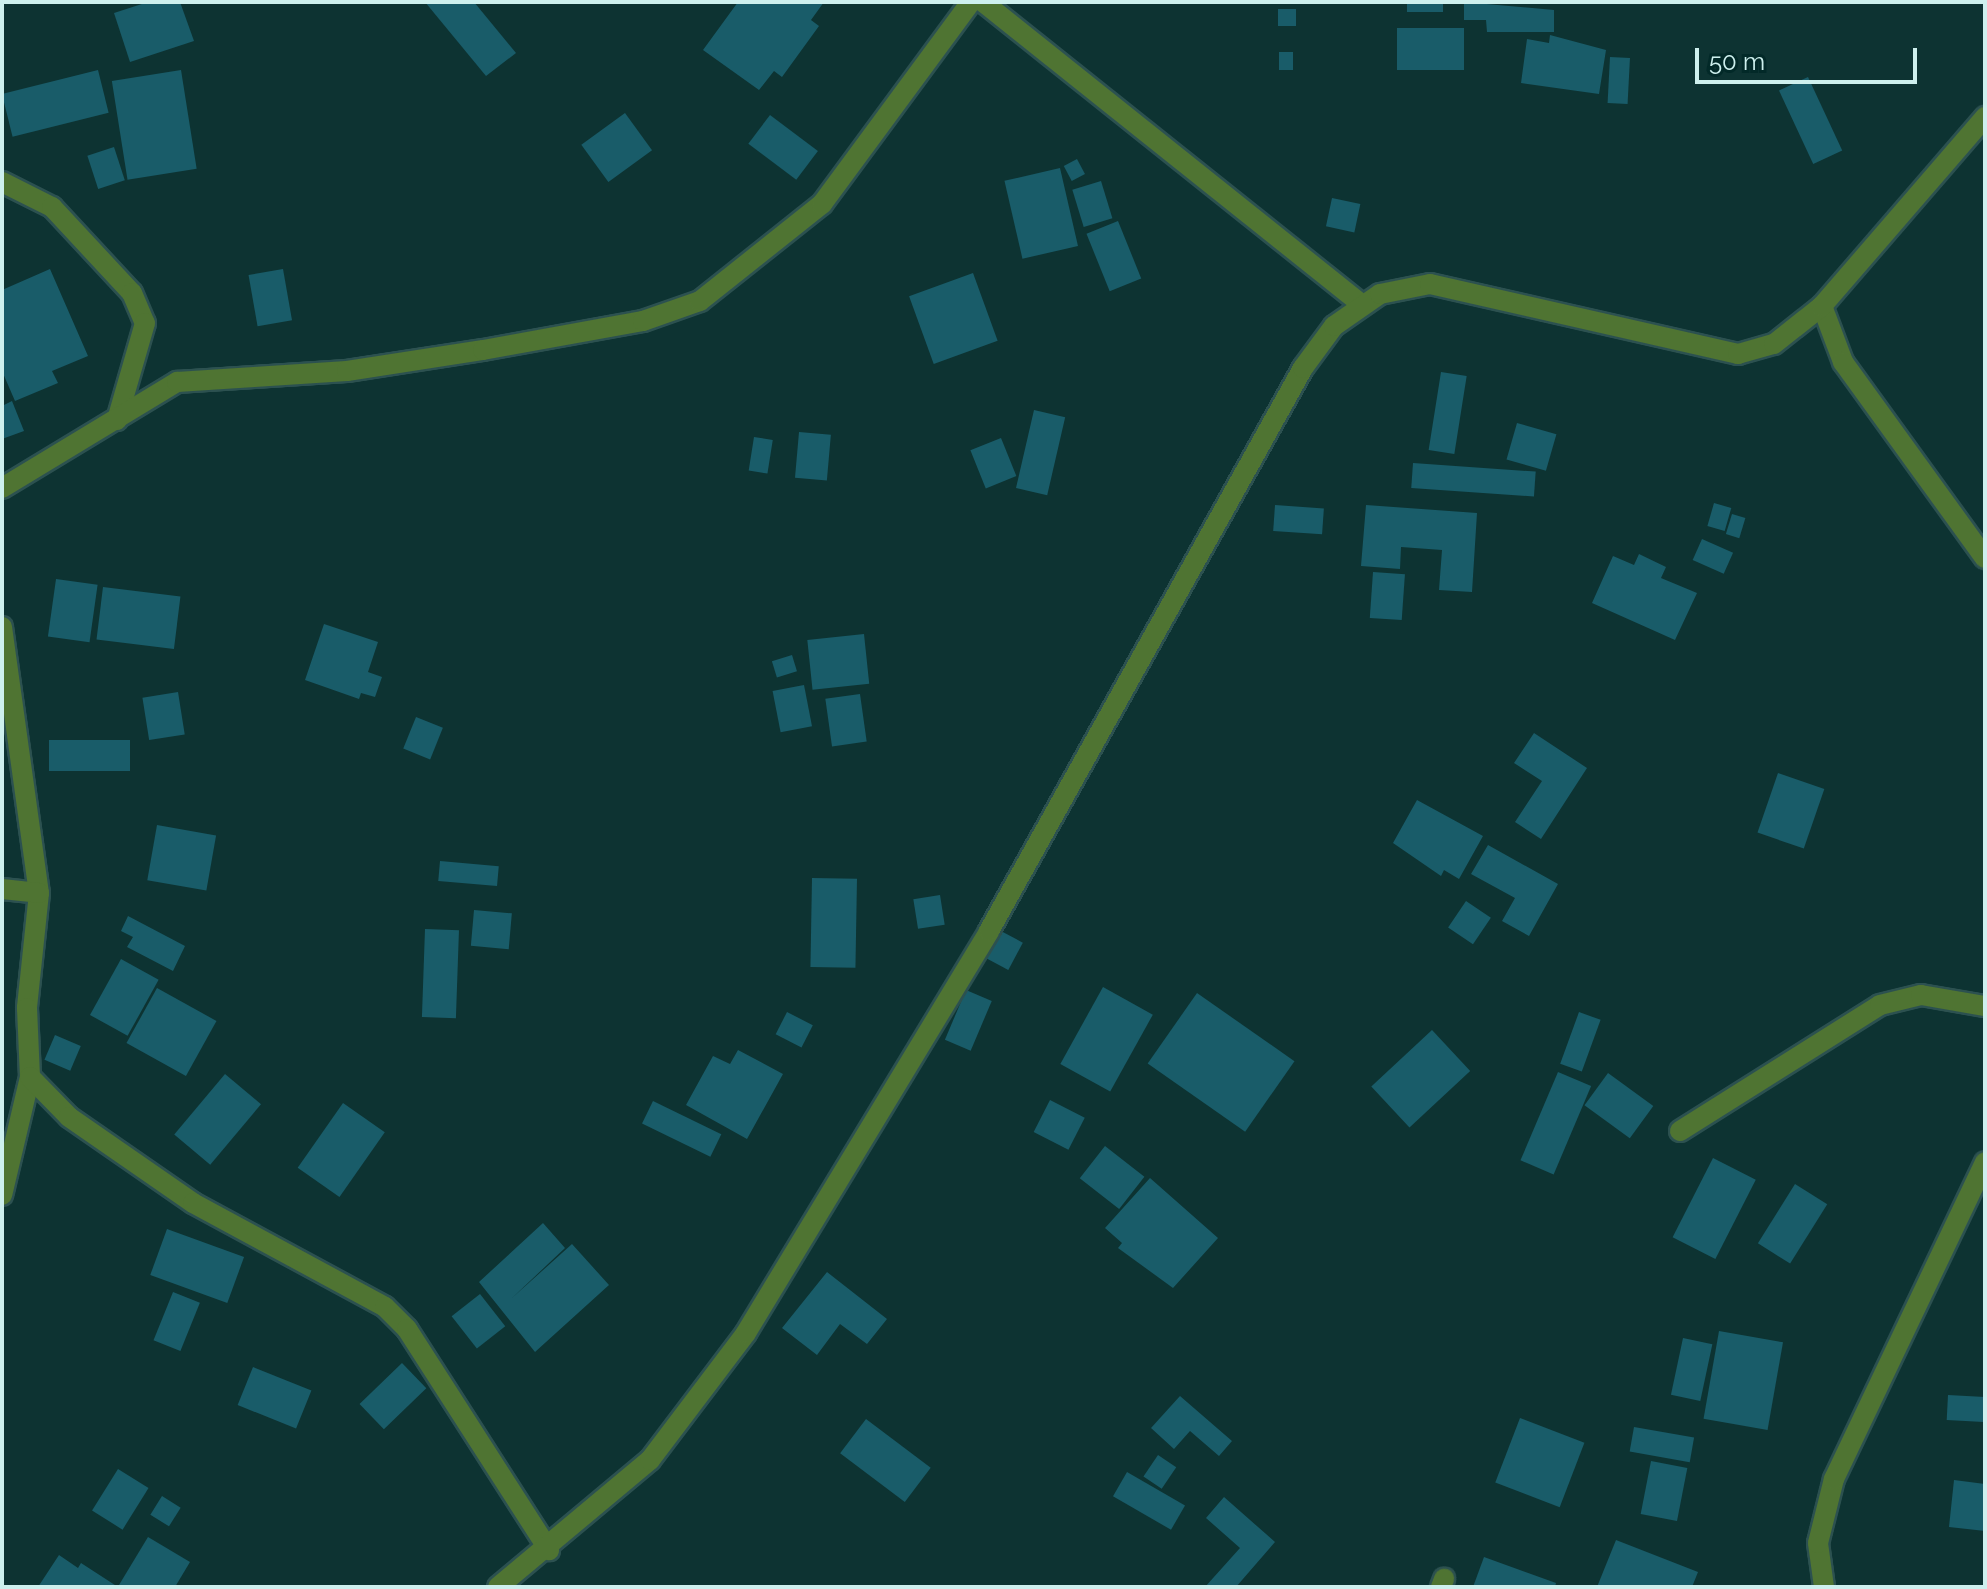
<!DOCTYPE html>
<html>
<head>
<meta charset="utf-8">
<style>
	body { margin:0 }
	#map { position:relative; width:1987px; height:1589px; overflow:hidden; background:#0d3332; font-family:Raleway,sans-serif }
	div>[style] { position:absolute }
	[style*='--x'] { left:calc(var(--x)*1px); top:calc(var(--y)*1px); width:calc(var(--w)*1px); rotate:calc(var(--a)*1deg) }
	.building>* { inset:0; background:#195c69; transform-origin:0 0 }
	.roads { filter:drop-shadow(2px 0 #2c5150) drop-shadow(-2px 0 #2c5150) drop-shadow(0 2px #2c5150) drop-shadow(0 -2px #2c5150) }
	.minor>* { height:20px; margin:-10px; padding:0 10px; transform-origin:10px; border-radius:10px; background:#4f7432 }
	span { translate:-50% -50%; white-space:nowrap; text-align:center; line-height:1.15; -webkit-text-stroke:6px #022928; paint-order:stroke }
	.frame { position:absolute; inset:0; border:4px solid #cef0ee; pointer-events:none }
	.scale { position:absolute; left:1695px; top:48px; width:222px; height:36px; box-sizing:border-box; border:4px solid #cef0ee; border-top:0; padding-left:10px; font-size:24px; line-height:28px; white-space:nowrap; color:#cef0ee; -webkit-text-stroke:6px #022928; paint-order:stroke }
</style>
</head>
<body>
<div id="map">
	<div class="building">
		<i style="clip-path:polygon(148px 2px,180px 2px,194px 41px,130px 62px,114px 13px)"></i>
		<i style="clip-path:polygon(425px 2px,474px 2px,516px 53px,486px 76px)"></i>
		<i style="clip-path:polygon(738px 2px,824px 2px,811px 20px,819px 26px,782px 77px,774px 71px,759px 90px,703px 50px)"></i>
		<i style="left:1407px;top:2px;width:36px;height:10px"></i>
		<i style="clip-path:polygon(1464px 2px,1554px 10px,1554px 32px,1487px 32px,1486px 20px,1464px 20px)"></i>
		<i style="left:1278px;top:9px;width:18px;height:17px"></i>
		<i style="left:1464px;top:28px;width:42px;height:67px;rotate:90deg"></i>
		<i style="clip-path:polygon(1550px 35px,1606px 50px,1599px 94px,1521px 83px,1527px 39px,1549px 43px)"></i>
		<i style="left:1293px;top:52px;width:18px;height:14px;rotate:90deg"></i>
		<i style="left:1610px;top:57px;width:20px;height:46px;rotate:3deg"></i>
		<i style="left:98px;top:70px;width:44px;height:99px;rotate:76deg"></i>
		<i style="left:181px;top:70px;width:100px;height:70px;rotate:81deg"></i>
		<i style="left:1808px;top:77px;width:81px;height:32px;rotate:65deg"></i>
		<i style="left:625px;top:113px;width:46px;height:54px;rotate:54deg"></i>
		<i style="left:770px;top:115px;width:60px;height:36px;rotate:37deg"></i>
		<i style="left:114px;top:147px;width:35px;height:28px;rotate:72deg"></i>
		<i style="left:1077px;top:159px;width:17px;height:15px;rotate:62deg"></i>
		<i style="left:1060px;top:168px;width:80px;height:57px;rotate:77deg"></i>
		<i style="left:1101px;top:181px;width:39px;height:30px;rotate:73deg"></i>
		<i style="left:1332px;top:198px;width:29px;height:29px;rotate:12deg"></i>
		<i style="left:1118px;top:221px;width:62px;height:34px;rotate:68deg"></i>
		<i style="clip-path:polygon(50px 269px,88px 356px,52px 371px,58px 383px,15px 401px,2px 371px,2px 290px)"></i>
		<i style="left:283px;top:269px;width:52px;height:35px;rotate:80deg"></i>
		<i style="left:973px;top:273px;width:72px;height:68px;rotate:70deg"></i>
		<i style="left:1441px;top:372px;width:26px;height:79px;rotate:9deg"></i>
		<i style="clip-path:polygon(12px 401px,24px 431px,2px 439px,2px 406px)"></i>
		<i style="left:1034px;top:410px;width:32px;height:80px;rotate:13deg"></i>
		<i style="left:1517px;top:423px;width:41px;height:38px;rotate:16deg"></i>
		<i style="left:799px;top:432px;width:32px;height:46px;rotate:5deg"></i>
		<i style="left:754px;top:437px;width:19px;height:34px;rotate:9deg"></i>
		<i style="left:1001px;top:438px;width:41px;height:33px;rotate:68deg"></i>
		<i style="left:1413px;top:463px;width:123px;height:25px;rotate:4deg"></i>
		<i style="left:1714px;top:503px;width:18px;height:24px;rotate:16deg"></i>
		<i style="left:1275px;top:505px;width:49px;height:26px;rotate:4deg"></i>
		<i style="clip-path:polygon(1366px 505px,1477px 513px,1472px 592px,1439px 590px,1442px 550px,1401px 547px,1400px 569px,1361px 566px)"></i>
		<i style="left:1732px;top:514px;width:14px;height:21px;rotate:17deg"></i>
		<i style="left:1702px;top:539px;width:34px;height:23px;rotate:24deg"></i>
		<i style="clip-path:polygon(1639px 554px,1666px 567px,1661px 578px,1697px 593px,1675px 640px,1592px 603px,1613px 556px,1634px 565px)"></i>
		<i style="left:1373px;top:572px;width:32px;height:46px;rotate:4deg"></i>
		<i style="left:56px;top:579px;width:42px;height:58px;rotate:8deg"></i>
		<i style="left:103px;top:587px;width:78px;height:53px;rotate:7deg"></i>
		<i style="clip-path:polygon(324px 624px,378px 642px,368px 672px,382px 677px,375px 697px,361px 693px,359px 699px,305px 680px)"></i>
		<i style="left:864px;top:634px;width:50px;height:57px;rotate:84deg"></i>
		<i style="left:792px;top:655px;width:17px;height:21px;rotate:73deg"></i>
		<i style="left:804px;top:685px;width:42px;height:32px;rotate:79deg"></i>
		<i style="left:178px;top:692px;width:43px;height:36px;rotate:81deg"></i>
		<i style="left:860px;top:694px;width:48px;height:35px;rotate:82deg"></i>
		<i style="left:416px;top:717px;width:29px;height:34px;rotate:22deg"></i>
		<i style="clip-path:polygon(1534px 733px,1587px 768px,1541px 839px,1515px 822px,1542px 781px,1514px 763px)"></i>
		<i style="left:130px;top:740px;width:31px;height:81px;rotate:90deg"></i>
		<i style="left:1778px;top:773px;width:49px;height:63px;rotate:19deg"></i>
		<i style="clip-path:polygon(1417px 800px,1483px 836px,1459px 879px,1444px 870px,1441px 876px,1393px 843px)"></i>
		<i style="left:157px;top:825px;width:60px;height:56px;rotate:10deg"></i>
		<i style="clip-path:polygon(1488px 845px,1558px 884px,1529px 936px,1502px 921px,1515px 898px,1471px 874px)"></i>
		<i style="left:440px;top:861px;width:59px;height:20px;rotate:5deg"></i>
		<i style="left:812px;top:878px;width:45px;height:89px;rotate:1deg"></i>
		<i style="left:940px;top:895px;width:30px;height:27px;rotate:81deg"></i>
		<i style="left:1466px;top:901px;width:30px;height:32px;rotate:34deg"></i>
		<i style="left:474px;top:910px;width:38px;height:36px;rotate:5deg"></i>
		<i style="clip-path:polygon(128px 916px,185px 946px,173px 971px,127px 947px,133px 937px,121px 931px)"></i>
		<i style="left:425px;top:929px;width:34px;height:88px;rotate:2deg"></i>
		<i style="left:999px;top:930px;width:27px;height:31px;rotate:28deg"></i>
		<i style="left:121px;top:959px;width:43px;height:64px;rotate:29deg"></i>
		<i style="left:1103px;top:987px;width:57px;height:88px;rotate:29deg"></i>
		<i style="left:157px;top:988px;width:68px;height:63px;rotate:29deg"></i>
		<i style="left:966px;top:990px;width:28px;height:54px;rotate:23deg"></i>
		<i style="left:1197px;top:993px;width:119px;height:86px;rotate:35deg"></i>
		<i style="left:787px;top:1012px;width:29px;height:25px;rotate:27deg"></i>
		<i style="left:1579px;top:1012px;width:23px;height:55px;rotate:20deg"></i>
		<i style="left:1432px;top:1030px;width:56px;height:83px;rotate:47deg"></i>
		<i style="left:55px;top:1035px;width:28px;height:27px;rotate:23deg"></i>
		<i style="clip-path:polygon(738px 1050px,783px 1074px,747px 1139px,686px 1105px,713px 1056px,730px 1064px)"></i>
		<i style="left:1558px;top:1072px;width:36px;height:96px;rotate:23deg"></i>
		<i style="left:1608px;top:1073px;width:56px;height:40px;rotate:36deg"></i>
		<i style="left:225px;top:1074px;width:47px;height:79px;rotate:40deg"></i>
		<i style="left:1050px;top:1100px;width:39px;height:36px;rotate:27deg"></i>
		<i style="left:653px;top:1101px;width:76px;height:25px;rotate:26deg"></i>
		<i style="left:343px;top:1103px;width:51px;height:79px;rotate:35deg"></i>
		<i style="left:1105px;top:1146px;width:50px;height:41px;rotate:38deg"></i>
		<i style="left:1713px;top:1158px;width:48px;height:89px;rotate:27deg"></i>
		<i style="clip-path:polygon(1150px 1178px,1218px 1238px,1173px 1288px,1118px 1248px,1122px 1243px,1105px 1228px)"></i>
		<i style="left:1795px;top:1184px;width:38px;height:70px;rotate:32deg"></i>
		<i style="clip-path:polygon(543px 1223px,565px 1248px,512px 1298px,572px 1244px,609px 1285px,535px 1352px,479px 1282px)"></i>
		<i style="left:167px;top:1229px;width:82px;height:49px;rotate:20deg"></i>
		<i style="clip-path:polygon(827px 1272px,887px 1319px,867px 1344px,840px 1324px,817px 1355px,782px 1328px)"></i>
		<i style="left:173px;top:1292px;width:29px;height:52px;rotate:22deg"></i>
		<i style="left:480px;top:1294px;width:41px;height:36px;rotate:52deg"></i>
		<i style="left:1719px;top:1331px;width:65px;height:89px;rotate:10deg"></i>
		<i style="left:1683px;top:1338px;width:30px;height:58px;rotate:12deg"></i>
		<i style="left:402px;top:1363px;width:35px;height:59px;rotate:46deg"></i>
		<i style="left:253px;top:1367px;width:63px;height:41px;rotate:22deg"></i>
		<i style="left:1948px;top:1395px;width:37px;height:25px;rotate:3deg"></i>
		<i style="clip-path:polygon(1180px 1396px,1232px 1441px,1219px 1456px,1190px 1431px,1174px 1449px,1151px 1428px)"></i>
		<i style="left:1520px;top:1418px;width:69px;height:69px;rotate:21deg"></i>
		<i style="left:866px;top:1419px;width:81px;height:43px;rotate:37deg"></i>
		<i style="left:1634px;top:1427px;width:61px;height:25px;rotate:10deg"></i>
		<i style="left:1158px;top:1455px;width:22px;height:26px;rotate:34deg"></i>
		<i style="left:1651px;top:1461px;width:37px;height:54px;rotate:11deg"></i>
		<i style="left:118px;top:1469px;width:36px;height:49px;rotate:32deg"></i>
		<i style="left:1127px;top:1472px;width:67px;height:28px;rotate:30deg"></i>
		<i style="clip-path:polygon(1954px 1480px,1985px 1484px,1985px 1531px,1949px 1527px)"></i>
		<i style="left:162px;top:1496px;width:22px;height:22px;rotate:32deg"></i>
		<i style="clip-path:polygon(1224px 1497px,1275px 1542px,1236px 1587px,1205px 1587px,1240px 1548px,1206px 1518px)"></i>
		<i style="clip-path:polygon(148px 1537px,190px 1562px,175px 1587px,119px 1585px)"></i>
		<i style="clip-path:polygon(1616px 1540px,1698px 1572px,1692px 1587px,1597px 1587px)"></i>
		<i style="clip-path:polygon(59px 1555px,78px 1568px,81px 1563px,118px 1587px,38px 1587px)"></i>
		<i style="clip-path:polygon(1484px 1557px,1556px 1583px,1555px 1587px,1473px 1587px)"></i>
	</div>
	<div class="roads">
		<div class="minor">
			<i style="--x:983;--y:2;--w:484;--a:38.6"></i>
			<i style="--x:2;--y:182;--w:56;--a:26.6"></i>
			<i style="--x:52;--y:207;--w:117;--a:47.1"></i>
			<i style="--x:132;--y:293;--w:33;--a:67"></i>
			<i style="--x:145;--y:323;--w:101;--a:106.1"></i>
			<i style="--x:1822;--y:306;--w:60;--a:69.4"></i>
			<i style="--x:1843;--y:362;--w:242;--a:54.1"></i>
			<i style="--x:2;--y:488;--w:205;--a:-31.2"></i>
			<i style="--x:177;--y:382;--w:170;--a:-3.7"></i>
			<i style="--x:347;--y:371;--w:138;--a:-8.8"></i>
			<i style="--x:483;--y:350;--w:163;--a:-10.3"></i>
			<i style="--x:643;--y:321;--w:60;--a:-19.3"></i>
			<i style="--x:700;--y:301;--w:156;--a:-38.5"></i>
			<i style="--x:822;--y:204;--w:251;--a:-53.6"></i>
			<i style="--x:2;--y:627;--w:269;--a:82.1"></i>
			<i style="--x:39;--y:893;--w:116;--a:96"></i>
			<i style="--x:27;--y:1008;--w:69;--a:87.5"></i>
			<i style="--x:30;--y:1077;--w:121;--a:103.3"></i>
			<i style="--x:2;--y:889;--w:37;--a:6"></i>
			<i style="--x:30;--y:1077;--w:56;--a:45.7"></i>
			<i style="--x:69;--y:1117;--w:151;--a:34.7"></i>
			<i style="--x:193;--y:1203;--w:218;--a:28.4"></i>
			<i style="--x:385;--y:1307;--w:31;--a:45"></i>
			<i style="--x:407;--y:1329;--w:263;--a:57.3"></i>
			<i style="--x:1680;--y:1131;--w:236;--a:-32.2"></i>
			<i style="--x:1880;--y:1005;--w:42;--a:-13.7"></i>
			<i style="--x:1921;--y:995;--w:65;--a:9.8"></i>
			<i style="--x:498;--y:1587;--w:198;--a:-39.9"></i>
			<i style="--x:650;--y:1460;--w:159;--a:-52.9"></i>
			<i style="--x:746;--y:1333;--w:470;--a:-58.8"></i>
			<i style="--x:989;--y:931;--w:645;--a:-60.85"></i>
			<i style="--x:1303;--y:368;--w:52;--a:-53.6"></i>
			<i style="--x:1334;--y:326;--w:56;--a:-34.8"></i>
			<i style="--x:1380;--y:294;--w:51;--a:-11.3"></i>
			<i style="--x:1430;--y:284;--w:316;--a:12.8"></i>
			<i style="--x:1738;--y:354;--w:37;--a:-16"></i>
			<i style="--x:1774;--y:344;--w:61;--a:-38.4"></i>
			<i style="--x:1822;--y:306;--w:250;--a:-49.2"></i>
			<i style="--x:1441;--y:1587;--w:9;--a:-69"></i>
			<i style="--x:1824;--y:1587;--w:44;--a:-97.8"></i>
			<i style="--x:1818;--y:1543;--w:66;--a:-76"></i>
			<i style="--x:1834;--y:1479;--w:351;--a:-64.5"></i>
		</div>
	</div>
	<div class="frame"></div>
	<div class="scale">50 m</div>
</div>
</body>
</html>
